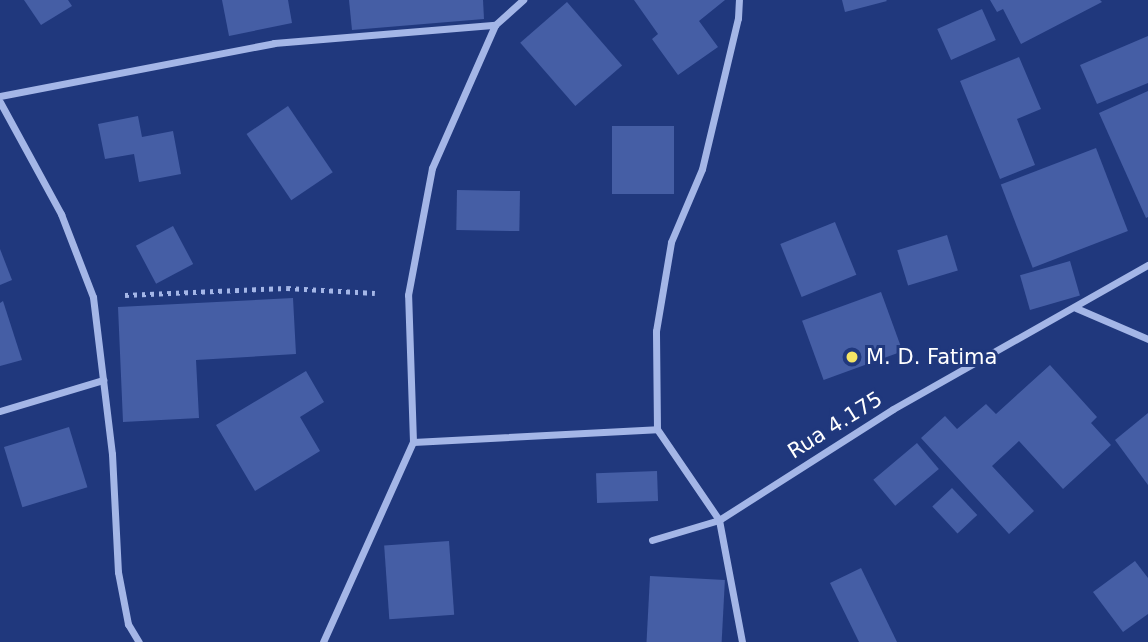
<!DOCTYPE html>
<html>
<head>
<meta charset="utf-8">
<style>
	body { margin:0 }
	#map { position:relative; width:1148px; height:642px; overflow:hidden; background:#20387d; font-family:"DejaVu Sans",sans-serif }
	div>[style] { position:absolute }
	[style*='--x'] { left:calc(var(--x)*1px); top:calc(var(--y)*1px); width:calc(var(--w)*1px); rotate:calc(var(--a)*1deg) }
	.building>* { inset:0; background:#455ea5; transform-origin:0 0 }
	.path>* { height:4.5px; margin-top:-2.25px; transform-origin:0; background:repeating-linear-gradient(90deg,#a4b6e7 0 3.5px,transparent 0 8.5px) }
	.street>* { height:7px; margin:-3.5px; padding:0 3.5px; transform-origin:3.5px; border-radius:3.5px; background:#a4b6e7 }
	.dots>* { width:19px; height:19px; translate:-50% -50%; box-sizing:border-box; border:4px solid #20387d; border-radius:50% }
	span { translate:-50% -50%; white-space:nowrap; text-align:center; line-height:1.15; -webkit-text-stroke:6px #20387d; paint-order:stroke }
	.poi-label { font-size:21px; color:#fff }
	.left { translate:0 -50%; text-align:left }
	.street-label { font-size:21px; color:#fff }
</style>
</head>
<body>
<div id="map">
	<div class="building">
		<i style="clip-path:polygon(24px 0,68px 0,72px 6px,41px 25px)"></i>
		<i style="clip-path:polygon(222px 0,288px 0,292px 23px,229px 36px)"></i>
		<i style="clip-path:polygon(349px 0,483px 0,484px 19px,352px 30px)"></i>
		<i style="clip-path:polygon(634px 0,725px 0,699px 21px,718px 47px,678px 75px,652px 39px,658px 34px)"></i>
		<i style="clip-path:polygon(842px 0,886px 0,887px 1px,845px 12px)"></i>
		<i style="clip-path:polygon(990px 0,1100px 0,1102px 2px,1021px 44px,1003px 9px,997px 12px)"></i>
		<i style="left:567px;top:2px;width:84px;height:62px;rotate:49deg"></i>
		<i style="left:982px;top:9px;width:34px;height:49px;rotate:66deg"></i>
		<i style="clip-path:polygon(1148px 36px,1148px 83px,1097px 104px,1080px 65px)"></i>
		<i style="clip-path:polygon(1019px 57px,1041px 109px,1017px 119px,1035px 165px,1000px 179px,960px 81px)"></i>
		<i style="clip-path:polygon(1148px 91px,1148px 217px,1146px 218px,1099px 113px)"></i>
		<i style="left:288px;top:106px;width:80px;height:50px;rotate:56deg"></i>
		<i style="clip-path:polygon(138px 116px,142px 137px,173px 131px,181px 174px,139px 182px,134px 154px,105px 159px,98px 124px)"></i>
		<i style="left:612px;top:126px;width:62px;height:68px"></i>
		<i style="left:1096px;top:148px;width:89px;height:102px;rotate:69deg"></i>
		<i style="left:457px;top:190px;width:63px;height:40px;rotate:1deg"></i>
		<i style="left:835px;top:222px;width:57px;height:59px;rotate:68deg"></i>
		<i style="left:173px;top:226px;width:43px;height:42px;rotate:62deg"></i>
		<i style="left:947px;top:235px;width:37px;height:52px;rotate:73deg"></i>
		<i style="clip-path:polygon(0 249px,12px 280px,0 285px)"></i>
		<i style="left:1070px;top:261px;width:36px;height:52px;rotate:74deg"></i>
		<i style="left:881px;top:292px;width:63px;height:84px;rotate:70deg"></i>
		<i style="clip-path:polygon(293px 298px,296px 354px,196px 360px,199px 418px,123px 422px,118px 307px)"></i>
		<i style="clip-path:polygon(3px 301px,22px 360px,0 366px,0 303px)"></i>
		<i style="clip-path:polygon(1050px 365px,1097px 417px,1091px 423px,1111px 445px,1063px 489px,1019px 441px,992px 466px,1034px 511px,1009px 534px,921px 438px,945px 416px,957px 429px,986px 404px,996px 414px)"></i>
		<i style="clip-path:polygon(306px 371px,324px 402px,300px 417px,320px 451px,255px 491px,216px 425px)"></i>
		<i style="clip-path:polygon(1148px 413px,1148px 485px,1115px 440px)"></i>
		<i style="left:69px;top:427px;width:63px;height:68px;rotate:73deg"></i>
		<i style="left:917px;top:443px;width:34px;height:57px;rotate:50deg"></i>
		<i style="left:657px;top:471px;width:30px;height:61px;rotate:88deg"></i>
		<i style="left:952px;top:488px;width:37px;height:27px;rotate:47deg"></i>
		<i style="left:449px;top:541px;width:74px;height:65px;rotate:86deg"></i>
		<i style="clip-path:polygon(1135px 561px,1148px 578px,1148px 614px,1123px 632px,1093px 592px)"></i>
		<i style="clip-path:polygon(861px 568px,897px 642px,859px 642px,830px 583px)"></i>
		<i style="left:650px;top:576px;width:75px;height:66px;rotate:3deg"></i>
	</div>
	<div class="path">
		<i style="--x:125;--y:295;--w:162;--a:-2.5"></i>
		<i style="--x:287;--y:288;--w:88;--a:3.3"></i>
	</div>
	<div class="street">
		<i style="--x:0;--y:96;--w:279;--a:-10.9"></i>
		<i style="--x:274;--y:43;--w:222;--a:-4.7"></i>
		<i style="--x:0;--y:102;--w:128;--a:61.4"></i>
		<i style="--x:61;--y:214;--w:89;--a:68.9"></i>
		<i style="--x:93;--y:297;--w:158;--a:83.1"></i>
		<i style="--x:112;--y:454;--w:118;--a:87.1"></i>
		<i style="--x:118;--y:572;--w:53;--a:79.1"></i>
		<i style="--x:128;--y:624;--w:21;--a:59"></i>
		<i style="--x:1076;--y:308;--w:78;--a:23.3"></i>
		<i style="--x:0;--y:411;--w:108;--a:-16.8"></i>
		<i style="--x:657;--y:429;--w:98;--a:-90.6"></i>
		<i style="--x:656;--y:331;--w:90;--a:-80.4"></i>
		<i style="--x:671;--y:242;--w:79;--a:-67"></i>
		<i style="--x:702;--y:169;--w:155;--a:-76.6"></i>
		<i style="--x:738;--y:18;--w:18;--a:-87"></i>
		<i style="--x:413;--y:442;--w:244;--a:-3"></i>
		<i style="--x:657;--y:429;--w:110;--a:55.7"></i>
		<i style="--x:719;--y:520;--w:124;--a:79.3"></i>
		<i style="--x:652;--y:540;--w:70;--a:-16.6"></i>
		<i style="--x:719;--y:520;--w:206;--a:-32.5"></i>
		<i style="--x:893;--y:409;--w:293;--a:-29.5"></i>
		<i style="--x:323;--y:642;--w:219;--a:-65.8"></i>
		<i style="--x:413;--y:442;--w:147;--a:-91.9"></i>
		<i style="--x:408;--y:295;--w:129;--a:-79.3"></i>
		<i style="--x:432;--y:168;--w:156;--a:-66.2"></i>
		<i style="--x:495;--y:25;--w:38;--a:-42"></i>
	</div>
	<div class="dots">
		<i style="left:852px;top:357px;background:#f4e465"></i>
	</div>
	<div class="poi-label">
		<span class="left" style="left:866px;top:357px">M. D. Fatima</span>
	</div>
	<div class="street-label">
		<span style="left:835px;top:425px;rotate:-32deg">Rua 4.175</span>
	</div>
</div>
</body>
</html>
